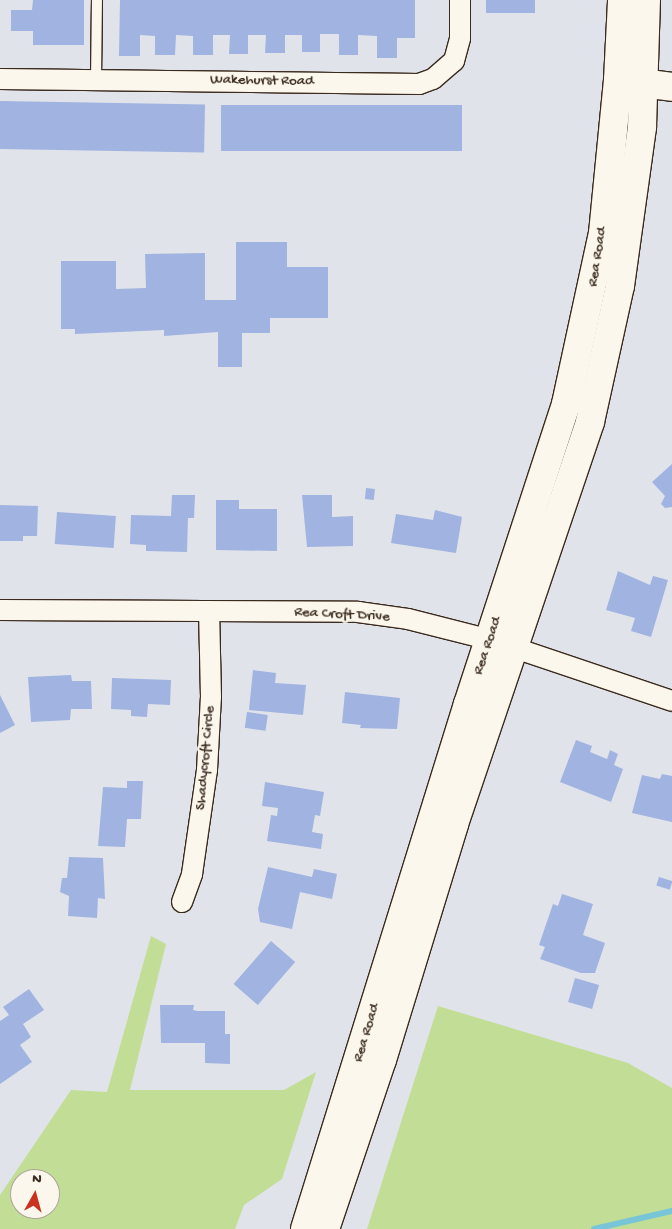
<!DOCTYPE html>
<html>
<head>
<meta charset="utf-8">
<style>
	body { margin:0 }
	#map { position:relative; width:672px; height:1229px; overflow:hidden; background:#e0e3e9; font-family:"Gochi Hand",sans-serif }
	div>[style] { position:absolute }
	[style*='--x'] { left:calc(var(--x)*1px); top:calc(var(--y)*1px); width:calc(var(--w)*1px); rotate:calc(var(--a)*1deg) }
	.green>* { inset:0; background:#c2de96 }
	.stream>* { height:6px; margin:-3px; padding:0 3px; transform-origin:3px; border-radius:3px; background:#79c5d8 }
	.building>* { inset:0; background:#a0b3e1; transform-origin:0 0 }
	.roads { filter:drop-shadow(1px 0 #3b2a1e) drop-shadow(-1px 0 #3b2a1e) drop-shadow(0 1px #3b2a1e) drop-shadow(0 -1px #3b2a1e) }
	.lane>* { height:10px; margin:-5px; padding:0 5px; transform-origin:5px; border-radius:5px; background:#fbf7ec }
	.street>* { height:20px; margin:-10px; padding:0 10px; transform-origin:10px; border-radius:10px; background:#fbf7ec }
	.secondary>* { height:28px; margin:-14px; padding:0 14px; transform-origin:14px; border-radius:14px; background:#fbf7ec }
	span { translate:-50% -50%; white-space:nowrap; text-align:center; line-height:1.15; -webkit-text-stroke:5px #fbf7ec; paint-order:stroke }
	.street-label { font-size:15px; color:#3b2a1e }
	.north { position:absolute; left:10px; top:1169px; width:50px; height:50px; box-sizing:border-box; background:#fbf7ec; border:1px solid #aea59a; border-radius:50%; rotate:7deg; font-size:14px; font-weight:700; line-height:20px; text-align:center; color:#3b2a1e }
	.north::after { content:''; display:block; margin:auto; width:18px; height:22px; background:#c8321e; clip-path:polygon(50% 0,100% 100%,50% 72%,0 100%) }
</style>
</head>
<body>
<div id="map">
	<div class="green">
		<i style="clip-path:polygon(evenodd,151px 936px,166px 944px,130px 1090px,284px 1090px,316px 1072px,282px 1179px,244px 1205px,235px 1229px,0 1229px,0 1195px,71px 1090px,107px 1092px,151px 936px,20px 1179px,50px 1179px,50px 1209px,20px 1209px,20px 1179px)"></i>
		<i style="clip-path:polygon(438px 1006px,628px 1063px,672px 1088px,672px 1229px,367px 1229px)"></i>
	</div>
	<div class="stream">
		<i style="--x:594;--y:1229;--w:80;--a:-13"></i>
	</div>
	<div class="building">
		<i style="clip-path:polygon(33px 0,84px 0,84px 45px,33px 45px,33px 31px,11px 31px,11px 10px,32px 10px)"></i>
		<i style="clip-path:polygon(120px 0,415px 0,415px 38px,397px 38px,397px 58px,377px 58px,377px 36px,358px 35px,358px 55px,339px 55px,339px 34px,320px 34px,320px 52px,302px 52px,302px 35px,285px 35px,285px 53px,265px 53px,266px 35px,248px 35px,248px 54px,229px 54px,230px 35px,213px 35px,213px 55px,193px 55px,193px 36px,176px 35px,175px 55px,155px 55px,155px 36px,140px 35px,140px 56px,119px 56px)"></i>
		<i style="left:486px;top:0;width:49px;height:13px"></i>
		<i style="left:0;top:101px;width:205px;height:48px;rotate:1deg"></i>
		<i style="left:221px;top:105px;width:241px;height:46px"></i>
		<i style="clip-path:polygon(236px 242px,287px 242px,287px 267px,328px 267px,328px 318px,270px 318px,270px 333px,242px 333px,242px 367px,218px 367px,218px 332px,164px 336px,164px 330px,75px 334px,75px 329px,61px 329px,61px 261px,116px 261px,116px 289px,146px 288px,145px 254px,205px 253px,205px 300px,236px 300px)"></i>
		<i style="clip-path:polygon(672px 464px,672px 507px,665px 508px,661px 504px,665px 496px,652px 482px)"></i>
		<i style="left:366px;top:488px;width:9px;height:11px;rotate:6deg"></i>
		<i style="clip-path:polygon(172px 495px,195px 495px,194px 518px,188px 518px,187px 552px,146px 551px,146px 545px,130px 544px,131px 515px,171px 516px)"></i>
		<i style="clip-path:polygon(302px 495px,332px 495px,332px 517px,353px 516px,353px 546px,307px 547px)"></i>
		<i style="clip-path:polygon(216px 500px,239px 500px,239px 509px,277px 509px,277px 551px,216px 550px)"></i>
		<i style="clip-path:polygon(0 505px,38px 506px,37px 536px,23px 536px,23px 541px,0 541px)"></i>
		<i style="clip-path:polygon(435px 510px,462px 517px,456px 553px,391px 543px,396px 514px,433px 520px)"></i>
		<i style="left:57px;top:512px;width:59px;height:32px;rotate:4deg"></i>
		<i style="clip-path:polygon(618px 571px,650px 585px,653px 576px,668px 580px,651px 637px,631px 631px,635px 618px,606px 610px)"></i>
		<i style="clip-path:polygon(253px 670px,276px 673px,275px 683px,306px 685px,303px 715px,249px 710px)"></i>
		<i style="clip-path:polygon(71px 675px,72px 681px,91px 681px,92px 709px,71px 709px,70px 720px,31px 722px,28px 677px)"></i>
		<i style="clip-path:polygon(112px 678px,171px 680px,170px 705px,148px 704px,147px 717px,131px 716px,131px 710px,111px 709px)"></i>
		<i style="clip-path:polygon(345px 692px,400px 698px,397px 729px,360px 728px,361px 725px,342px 723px)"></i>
		<i style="clip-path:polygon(0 695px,15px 725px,0 733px)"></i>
		<i style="left:247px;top:712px;width:21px;height:16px;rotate:8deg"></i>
		<i style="clip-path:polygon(576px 740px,592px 746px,590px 752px,607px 759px,610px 750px,618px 754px,614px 765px,623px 769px,611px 802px,560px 782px)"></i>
		<i style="clip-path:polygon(662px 774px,672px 776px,672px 822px,632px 813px,642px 775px,660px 779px)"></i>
		<i style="clip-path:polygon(127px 781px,143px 781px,141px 819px,127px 819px,125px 847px,98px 846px,103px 787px,127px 788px)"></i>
		<i style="clip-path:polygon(265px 782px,324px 792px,320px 816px,315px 815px,312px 832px,323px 834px,321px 849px,267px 841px,271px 815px,277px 816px,278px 808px,262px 806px)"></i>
		<i style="clip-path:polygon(69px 857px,103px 858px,105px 899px,98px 898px,97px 918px,68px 916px,69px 896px,60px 892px,62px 878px,67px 878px)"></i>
		<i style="clip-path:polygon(268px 867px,312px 877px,314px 869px,337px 874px,332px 899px,300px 892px,292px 929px,260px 922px,258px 909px)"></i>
		<i style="left:659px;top:877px;width:14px;height:9px;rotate:17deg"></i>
		<i style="clip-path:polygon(562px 894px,593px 904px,583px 935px,605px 943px,595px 973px,581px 973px,540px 959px,545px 947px,539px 945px,553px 904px,558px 906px)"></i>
		<i style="left:271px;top:941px;width:32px;height:57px;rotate:41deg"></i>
		<i style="left:575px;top:978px;width:25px;height:25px;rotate:16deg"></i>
		<i style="clip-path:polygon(29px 989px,44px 1010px,23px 1024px,31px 1037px,20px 1045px,32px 1062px,0 1084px,0 1021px,9px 1015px,3px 1007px)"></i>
		<i style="clip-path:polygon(160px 1005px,194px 1005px,193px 1010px,197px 1011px,225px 1011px,225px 1034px,230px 1034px,230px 1064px,205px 1063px,205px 1043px,161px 1043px)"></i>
	</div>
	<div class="roads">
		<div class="lane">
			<i style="--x:96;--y:80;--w:80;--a:-89.3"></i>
		</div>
		<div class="street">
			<i style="--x:0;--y:79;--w:419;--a:0.7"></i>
			<i style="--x:419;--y:84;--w:15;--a:-20"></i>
			<i style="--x:433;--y:79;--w:28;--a:-41"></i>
			<i style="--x:454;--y:61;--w:24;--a:-75"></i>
			<i style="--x:460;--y:38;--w:38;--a:-90"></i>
			<i style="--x:0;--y:610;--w:358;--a:0.3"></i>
			<i style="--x:358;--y:612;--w:50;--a:8"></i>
			<i style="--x:408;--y:619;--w:86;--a:14.2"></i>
			<i style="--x:491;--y:640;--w:191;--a:18.6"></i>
			<i style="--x:182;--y:902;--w:30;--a:-70"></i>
			<i style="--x:192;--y:874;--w:105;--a:-81.8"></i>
			<i style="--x:207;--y:770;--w:73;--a:-86.9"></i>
			<i style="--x:211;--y:697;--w:85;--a:-91.3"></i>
		</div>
		<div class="secondary">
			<i style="--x:626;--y:81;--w:46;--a:7.4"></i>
			<i style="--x:305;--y:1229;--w:550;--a:-72.75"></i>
			<i style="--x:468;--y:704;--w:316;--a:-71.9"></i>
			<i style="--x:566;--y:404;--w:175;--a:-77.8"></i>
			<i style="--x:603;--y:233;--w:154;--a:-84.4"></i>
			<i style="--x:618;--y:80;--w:80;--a:-87.1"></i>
			<i style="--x:325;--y:1229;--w:178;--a:-71.4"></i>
			<i style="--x:382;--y:1060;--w:247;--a:-73"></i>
			<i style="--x:454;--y:824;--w:424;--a:-71.3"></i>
			<i style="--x:590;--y:422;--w:139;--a:-77.6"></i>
			<i style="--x:620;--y:286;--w:161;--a:-82.1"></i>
			<i style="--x:642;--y:127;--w:127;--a:-88.2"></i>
		</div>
	</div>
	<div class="street-label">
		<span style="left:262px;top:81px;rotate:1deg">Wakehurst Road</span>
		<span style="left:598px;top:257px;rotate:-81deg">Rea Road</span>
		<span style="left:342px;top:615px;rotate:3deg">Rea Croft Drive</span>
		<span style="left:488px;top:646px;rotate:-71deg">Rea Road</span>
		<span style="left:206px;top:758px;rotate:-85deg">Shadycroft Circle</span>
		<span style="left:367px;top:1033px;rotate:-73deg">Rea Road</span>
	</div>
	<div class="north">N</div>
</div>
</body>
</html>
